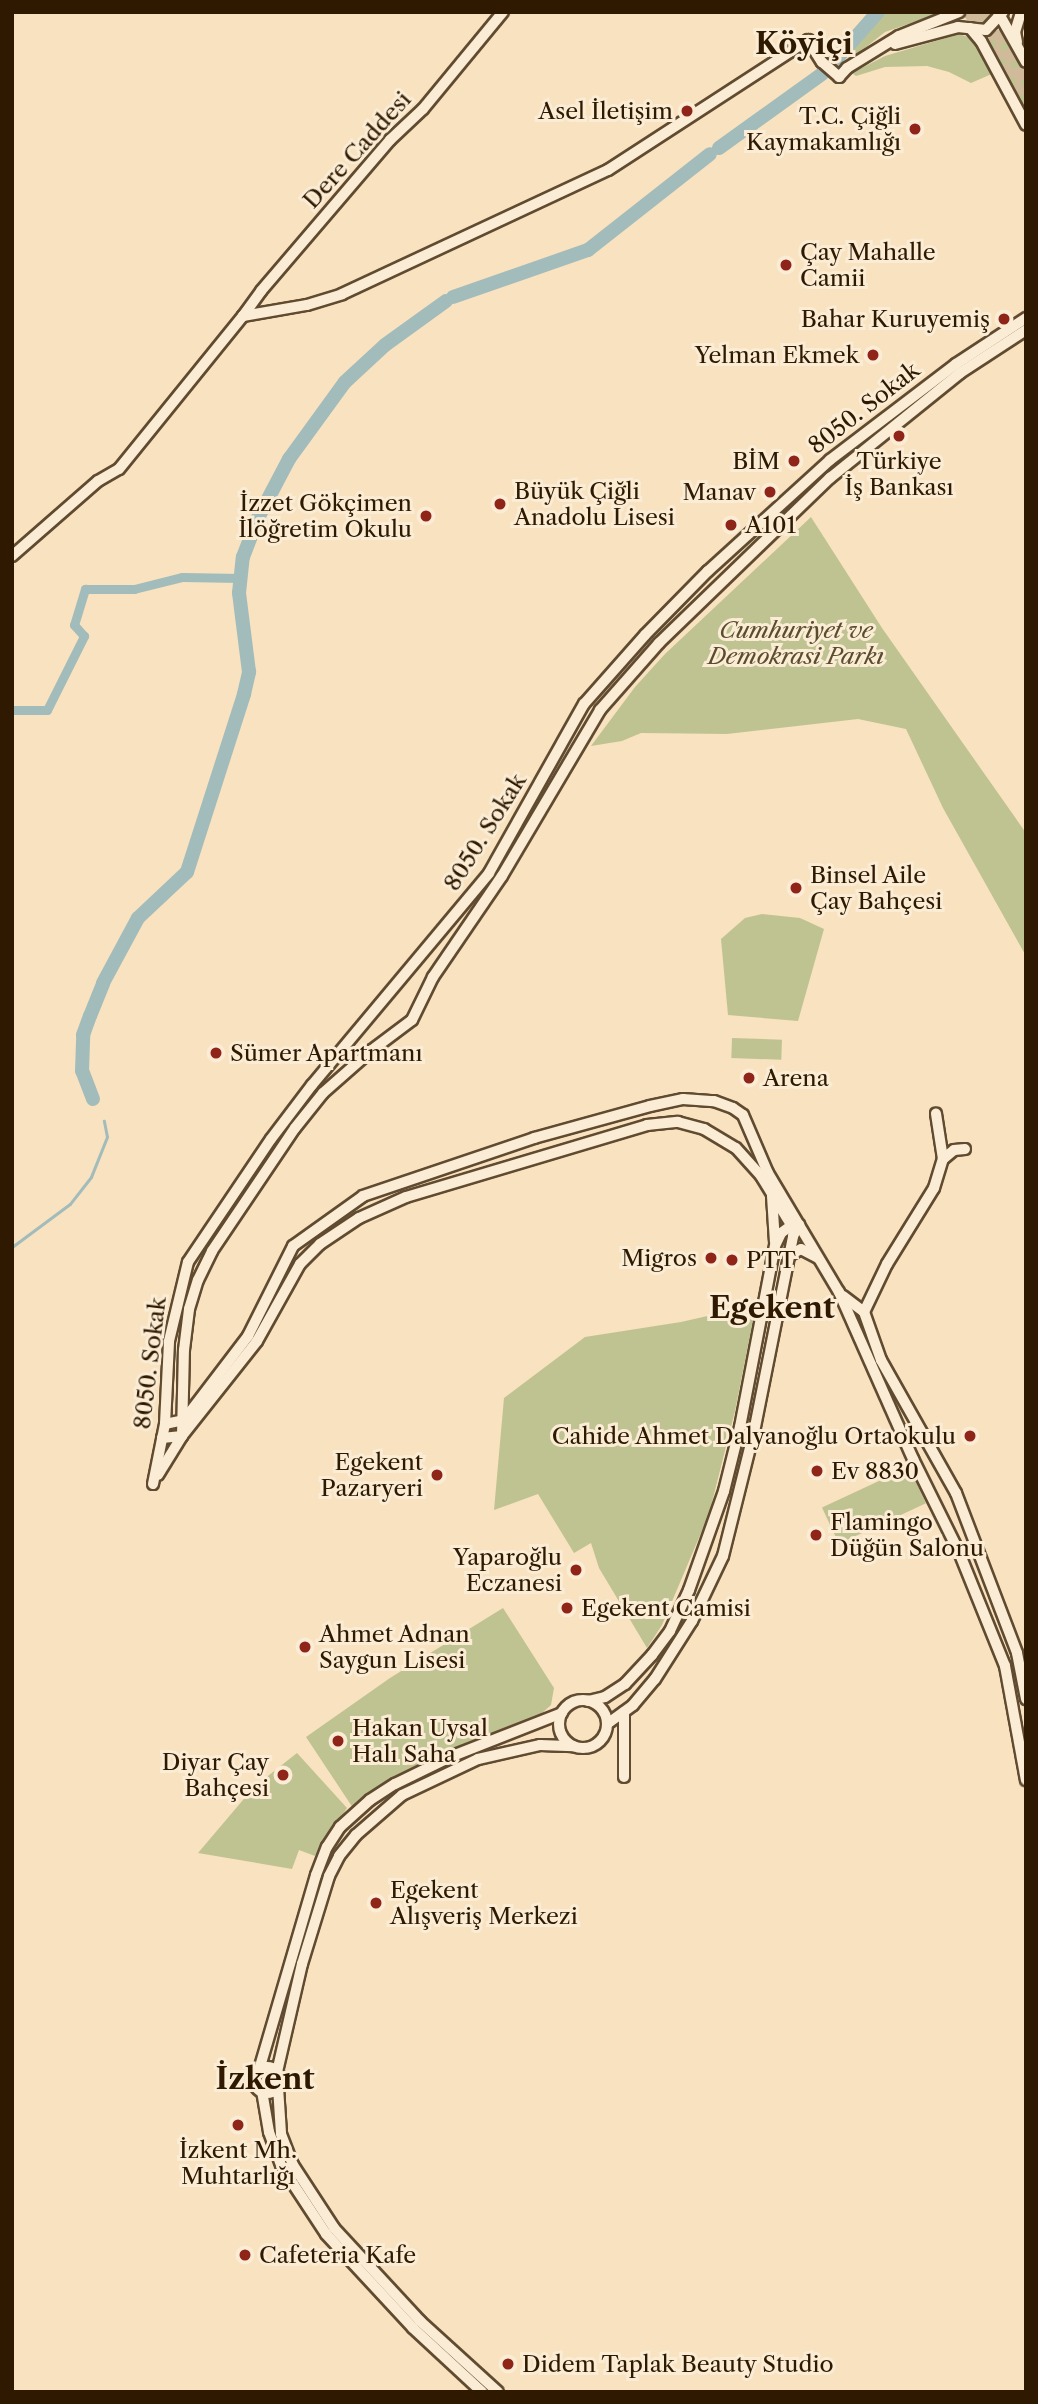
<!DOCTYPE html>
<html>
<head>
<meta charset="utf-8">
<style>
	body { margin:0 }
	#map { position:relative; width:1038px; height:2404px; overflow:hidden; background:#f8e2bf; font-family:"Libre Caslon Text",serif }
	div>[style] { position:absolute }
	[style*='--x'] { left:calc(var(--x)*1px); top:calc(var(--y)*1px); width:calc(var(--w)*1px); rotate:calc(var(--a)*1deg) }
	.green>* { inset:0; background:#bfc391; transform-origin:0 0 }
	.stream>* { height:2.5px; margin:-1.25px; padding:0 1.25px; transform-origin:1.25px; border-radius:1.25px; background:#a2bcbb }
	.canal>* { height:9px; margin:-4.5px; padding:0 4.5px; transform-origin:4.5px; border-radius:4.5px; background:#a2bcbb }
	.river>* { height:14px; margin:-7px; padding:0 7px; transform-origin:7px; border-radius:7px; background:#a2bcbb }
	.trunk-tunnel>* { height:14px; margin-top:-7px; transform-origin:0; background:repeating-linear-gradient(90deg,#d0ba99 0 14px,transparent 0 21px) }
	.roads { filter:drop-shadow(2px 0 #614b30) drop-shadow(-2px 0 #614b30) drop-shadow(0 2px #614b30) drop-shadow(0 -2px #614b30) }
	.tertiary>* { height:10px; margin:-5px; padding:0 5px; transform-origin:5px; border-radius:5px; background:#faecd5 }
	.tertiary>.ring { margin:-5px; padding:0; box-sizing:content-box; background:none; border:10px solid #faecd5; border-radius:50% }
	.dots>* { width:19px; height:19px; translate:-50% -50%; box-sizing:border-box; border:4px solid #faecd5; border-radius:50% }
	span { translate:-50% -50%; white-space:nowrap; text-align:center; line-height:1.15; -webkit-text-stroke:6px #faecd5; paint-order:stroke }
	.poi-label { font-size:23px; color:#2f1900 }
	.right { translate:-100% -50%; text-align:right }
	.left { translate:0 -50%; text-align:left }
	.street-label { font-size:23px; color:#2f1900 }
	.park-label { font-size:23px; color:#5a4c2c; font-style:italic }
	.district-label { font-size:30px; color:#2f1900; font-weight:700 }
	.frame { position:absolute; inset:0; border:14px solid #2f1900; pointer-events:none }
</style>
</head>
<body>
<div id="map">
	<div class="green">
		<i style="clip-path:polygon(886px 12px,943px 12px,885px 32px,846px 63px,852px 48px)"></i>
		<i style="clip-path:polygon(969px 12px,993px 12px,993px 13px,984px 25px,972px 21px)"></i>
		<i style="clip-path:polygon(1001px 33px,1006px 36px,1026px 72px,1026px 115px,987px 43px)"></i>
		<i style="clip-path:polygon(959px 34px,974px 39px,994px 73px,971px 83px,949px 72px,927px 66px,885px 67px,856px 76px,852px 73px,885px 56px)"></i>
		<i style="clip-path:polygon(811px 517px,882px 628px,1026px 833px,1026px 956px,943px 808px,906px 729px,858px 719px,727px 734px,641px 733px,622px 741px,591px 746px,635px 687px,665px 654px)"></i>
		<i style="clip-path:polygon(762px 914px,800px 918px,824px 929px,798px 1021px,728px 1015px,721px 939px,745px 918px)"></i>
		<i style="left:732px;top:1038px;width:50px;height:20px;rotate:2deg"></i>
		<i style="clip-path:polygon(756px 1305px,735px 1411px,709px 1514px,662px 1625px,647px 1648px,599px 1568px,591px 1543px,574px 1553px,538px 1494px,494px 1510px,504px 1398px,585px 1337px,681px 1322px)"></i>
		<i style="left:909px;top:1467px;width:40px;height:96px;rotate:65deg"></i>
		<i style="clip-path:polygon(503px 1608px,554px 1688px,551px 1705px,541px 1714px,425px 1761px,378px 1786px,353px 1808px,306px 1737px,390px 1678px)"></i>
		<i style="clip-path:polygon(297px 1753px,347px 1808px,315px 1856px,299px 1850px,292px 1869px,198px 1853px,254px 1787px)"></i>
	</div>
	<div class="stream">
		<i style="--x:12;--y:1247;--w:72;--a:-36.6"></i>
		<i style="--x:70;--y:1204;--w:34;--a:-52"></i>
		<i style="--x:91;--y:1177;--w:43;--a:-68.2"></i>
		<i style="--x:107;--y:1137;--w:16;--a:-101"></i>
	</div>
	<div class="canal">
		<i style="--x:12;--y:710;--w:35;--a:0"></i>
		<i style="--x:47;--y:710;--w:83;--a:-63.4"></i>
		<i style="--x:84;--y:636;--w:15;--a:-132"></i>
		<i style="--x:74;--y:625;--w:38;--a:-73"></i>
		<i style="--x:85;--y:589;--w:49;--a:0"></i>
		<i style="--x:134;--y:589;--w:49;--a:-14"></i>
		<i style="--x:182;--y:577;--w:59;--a:1"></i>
	</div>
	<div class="river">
		<i style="--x:833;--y:63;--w:68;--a:-48.6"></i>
		<i style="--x:719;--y:148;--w:127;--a:-35.7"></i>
		<i style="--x:453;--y:297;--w:143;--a:-19.2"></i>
		<i style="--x:588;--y:250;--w:155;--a:-38.2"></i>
		<i style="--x:93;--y:1099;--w:30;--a:-111"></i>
		<i style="--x:82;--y:1071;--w:36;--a:-88"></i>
		<i style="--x:83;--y:1035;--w:20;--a:-70"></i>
		<i style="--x:90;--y:1016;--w:35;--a:-68"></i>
		<i style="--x:103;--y:983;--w:74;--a:-61.7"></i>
		<i style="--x:138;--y:918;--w:67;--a:-43.2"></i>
		<i style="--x:187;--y:872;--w:187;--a:-72.2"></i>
		<i style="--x:244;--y:694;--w:23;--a:-77"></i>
		<i style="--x:249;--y:672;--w:80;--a:-97.2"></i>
		<i style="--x:239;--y:593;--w:36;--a:-84"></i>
		<i style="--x:243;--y:557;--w:42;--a:-69"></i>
		<i style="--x:258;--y:518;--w:67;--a:-62.3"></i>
		<i style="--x:289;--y:459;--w:95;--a:-54"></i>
		<i style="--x:345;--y:382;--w:54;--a:-42.8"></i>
		<i style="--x:385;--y:345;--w:75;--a:-35.8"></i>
	</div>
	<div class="trunk-tunnel">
		<i style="--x:970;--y:12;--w:109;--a:58.9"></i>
		<i style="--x:987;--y:12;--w:84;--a:62.2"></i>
	</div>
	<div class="roads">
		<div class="tertiary">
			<i style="--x:998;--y:12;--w:57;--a:60.8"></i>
			<i style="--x:970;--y:28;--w:17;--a:50"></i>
			<i style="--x:981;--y:41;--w:95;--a:61.8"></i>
			<i style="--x:1017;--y:42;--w:10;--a:-101"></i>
			<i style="--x:1015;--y:32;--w:21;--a:-73"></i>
			<i style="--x:895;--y:44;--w:65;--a:-15.1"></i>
			<i style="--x:958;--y:27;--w:28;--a:6"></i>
			<i style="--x:986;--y:30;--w:25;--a:-47"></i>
			<i style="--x:243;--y:316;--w:65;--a:-9.8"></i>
			<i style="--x:307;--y:305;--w:37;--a:-17"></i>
			<i style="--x:342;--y:294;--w:293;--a:-25"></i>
			<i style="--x:608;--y:170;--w:239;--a:-33"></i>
			<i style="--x:808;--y:40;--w:26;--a:58"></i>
			<i style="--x:822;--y:62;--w:23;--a:41"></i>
			<i style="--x:839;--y:77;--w:12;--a:-48"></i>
			<i style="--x:847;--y:68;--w:61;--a:-31.6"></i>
			<i style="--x:899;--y:36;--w:65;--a:-21.8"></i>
			<i style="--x:12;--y:556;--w:114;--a:-41.1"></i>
			<i style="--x:98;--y:481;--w:24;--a:-30"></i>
			<i style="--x:119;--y:469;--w:197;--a:-51"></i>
			<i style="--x:243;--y:316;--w:31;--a:-54"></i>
			<i style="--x:261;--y:291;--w:199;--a:-49.5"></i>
			<i style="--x:390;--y:140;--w:45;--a:-43.2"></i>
			<i style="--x:423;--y:109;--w:126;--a:-50.5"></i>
			<i style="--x:943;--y:1159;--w:14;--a:-39"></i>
			<i style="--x:954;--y:1150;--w:11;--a:-5"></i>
			<i style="--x:772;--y:1196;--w:46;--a:86.3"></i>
			<i style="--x:792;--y:1254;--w:10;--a:-29"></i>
			<i style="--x:801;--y:1249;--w:19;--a:28"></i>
			<i style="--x:843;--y:1296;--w:26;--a:37"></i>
			<i style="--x:864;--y:1312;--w:51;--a:70.5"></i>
			<i style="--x:881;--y:1360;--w:153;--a:60.6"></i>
			<i style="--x:956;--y:1493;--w:171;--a:69.1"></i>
			<i style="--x:1017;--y:1653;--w:47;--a:78.9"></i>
			<i style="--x:864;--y:1312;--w:53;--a:-64.4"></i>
			<i style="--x:887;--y:1264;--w:89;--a:-58.3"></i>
			<i style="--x:934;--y:1188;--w:30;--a:-73"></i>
			<i style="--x:943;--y:1159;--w:46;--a:-98.8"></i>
			<i style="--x:165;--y:1424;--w:19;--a:-12"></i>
			<i style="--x:184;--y:1420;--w:106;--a:-52.7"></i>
			<i style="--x:248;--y:1336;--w:101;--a:-63.4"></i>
			<i style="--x:293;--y:1246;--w:86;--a:-35.5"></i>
			<i style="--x:363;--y:1196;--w:181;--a:-18.7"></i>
			<i style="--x:534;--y:1138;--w:120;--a:-15.4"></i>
			<i style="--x:650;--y:1106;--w:34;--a:-12"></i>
			<i style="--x:683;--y:1099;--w:31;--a:4"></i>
			<i style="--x:714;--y:1101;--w:20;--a:20"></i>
			<i style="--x:733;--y:1108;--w:12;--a:35"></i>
			<i style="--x:743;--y:1115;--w:63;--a:66.7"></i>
			<i style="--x:768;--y:1173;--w:139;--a:59.2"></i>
			<i style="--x:839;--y:1292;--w:183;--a:66.1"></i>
			<i style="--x:913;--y:1459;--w:104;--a:63.7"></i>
			<i style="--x:959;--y:1552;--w:123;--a:68"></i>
			<i style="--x:1005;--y:1666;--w:116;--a:79.6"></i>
			<i style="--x:162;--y:1438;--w:20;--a:-6"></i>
			<i style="--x:182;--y:1436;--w:86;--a:-88.7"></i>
			<i style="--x:184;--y:1350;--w:41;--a:-83"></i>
			<i style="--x:189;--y:1309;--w:30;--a:-73"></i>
			<i style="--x:198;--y:1280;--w:32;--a:-64"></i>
			<i style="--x:212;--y:1251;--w:148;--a:-56"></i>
			<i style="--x:295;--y:1128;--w:45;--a:-51.3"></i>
			<i style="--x:323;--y:1093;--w:65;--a:-41.3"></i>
			<i style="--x:372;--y:1050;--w:50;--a:-36.9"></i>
			<i style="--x:412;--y:1020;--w:48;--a:-64"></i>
			<i style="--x:433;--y:977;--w:122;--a:-55.7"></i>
			<i style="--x:502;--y:876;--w:193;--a:-59.4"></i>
			<i style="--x:600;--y:710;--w:89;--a:-48.6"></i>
			<i style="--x:659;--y:643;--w:238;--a:-44"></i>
			<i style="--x:830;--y:478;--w:167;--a:-38.9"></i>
			<i style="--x:960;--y:373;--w:79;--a:-33.1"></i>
			<i style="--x:158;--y:1475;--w:46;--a:-58.4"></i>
			<i style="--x:182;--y:1436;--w:121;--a:-51.7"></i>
			<i style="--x:257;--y:1341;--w:88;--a:-60.8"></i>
			<i style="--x:300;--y:1264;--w:28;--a:-45"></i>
			<i style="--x:320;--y:1244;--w:47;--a:-33.7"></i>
			<i style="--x:359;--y:1218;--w:51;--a:-24.1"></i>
			<i style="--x:406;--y:1197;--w:252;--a:-16.6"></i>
			<i style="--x:647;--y:1125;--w:31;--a:-6"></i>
			<i style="--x:678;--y:1122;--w:27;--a:15"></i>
			<i style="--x:704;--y:1129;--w:37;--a:31"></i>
			<i style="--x:736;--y:1148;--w:38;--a:48"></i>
			<i style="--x:761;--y:1176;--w:61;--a:58.4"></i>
			<i style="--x:153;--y:1484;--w:61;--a:-78.7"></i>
			<i style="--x:165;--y:1424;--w:83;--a:-87.2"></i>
			<i style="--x:169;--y:1341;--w:81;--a:-76.5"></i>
			<i style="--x:188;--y:1262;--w:148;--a:-56"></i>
			<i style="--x:271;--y:1139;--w:68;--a:-52.8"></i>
			<i style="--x:312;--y:1085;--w:276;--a:-50.1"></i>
			<i style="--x:489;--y:873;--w:194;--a:-60.7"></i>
			<i style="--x:584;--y:704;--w:92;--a:-48.5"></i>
			<i style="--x:645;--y:635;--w:90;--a:-45.5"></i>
			<i style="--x:708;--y:571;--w:165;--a:-42.3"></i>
			<i style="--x:830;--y:460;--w:158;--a:-37.3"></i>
			<i style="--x:956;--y:364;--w:84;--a:-33.3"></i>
			<i class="ring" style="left:559px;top:1700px;width:38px;height:38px"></i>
			<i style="--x:588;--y:1701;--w:17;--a:-13"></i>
			<i style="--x:605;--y:1697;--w:24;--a:-33"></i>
			<i style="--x:625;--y:1684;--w:40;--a:-47"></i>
			<i style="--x:652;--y:1655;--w:30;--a:-53"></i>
			<i style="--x:670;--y:1631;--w:45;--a:-65.1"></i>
			<i style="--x:689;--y:1590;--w:105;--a:-70.5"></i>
			<i style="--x:724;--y:1491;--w:66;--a:-76"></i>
			<i style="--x:740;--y:1427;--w:184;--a:-79.1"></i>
			<i style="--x:775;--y:1246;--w:14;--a:-65"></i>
			<i style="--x:781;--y:1233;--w:17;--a:-36"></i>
			<i style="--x:607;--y:1724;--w:32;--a:-36"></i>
			<i style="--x:633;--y:1705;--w:34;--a:-50"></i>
			<i style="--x:655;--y:1679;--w:69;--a:-57.5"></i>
			<i style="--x:692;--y:1621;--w:72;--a:-64.5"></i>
			<i style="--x:723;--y:1556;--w:128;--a:-76"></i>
			<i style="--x:754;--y:1432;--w:200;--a:-78.7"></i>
			<i style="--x:793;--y:1236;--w:13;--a:-61"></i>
			<i style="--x:624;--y:1777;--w:65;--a:-90"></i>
			<i class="ring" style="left:254px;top:2067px;width:16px;height:16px"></i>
			<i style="--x:259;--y:2070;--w:203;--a:-73.7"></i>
			<i style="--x:316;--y:1875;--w:30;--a:-69"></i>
			<i style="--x:327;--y:1847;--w:24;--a:-57"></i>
			<i style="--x:340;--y:1827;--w:40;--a:-42"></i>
			<i style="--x:370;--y:1800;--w:30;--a:-33"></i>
			<i style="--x:395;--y:1784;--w:61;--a:-26.1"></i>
			<i style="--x:450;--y:1757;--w:120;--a:-21.4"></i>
			<i style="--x:277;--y:2072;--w:111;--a:-77"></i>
			<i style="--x:302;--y:1964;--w:92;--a:-72.9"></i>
			<i style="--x:329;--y:1876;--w:22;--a:-63"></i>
			<i style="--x:339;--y:1856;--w:27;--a:-51"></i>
			<i style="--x:356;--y:1835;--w:61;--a:-41"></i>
			<i style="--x:402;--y:1795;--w:84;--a:-25.3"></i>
			<i style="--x:478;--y:1759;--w:64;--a:-12.7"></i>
			<i style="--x:540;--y:1745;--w:34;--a:2"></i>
			<i style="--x:278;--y:2087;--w:47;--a:86.3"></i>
			<i style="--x:281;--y:2134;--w:33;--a:69"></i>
			<i style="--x:293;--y:2165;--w:75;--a:56.9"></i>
			<i style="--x:334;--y:2228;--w:127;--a:47.2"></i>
			<i style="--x:420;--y:2321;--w:105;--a:42.3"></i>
			<i style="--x:262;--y:2091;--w:42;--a:80.3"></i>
			<i style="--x:269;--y:2132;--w:37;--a:70"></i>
			<i style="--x:282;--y:2167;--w:80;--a:56.7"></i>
			<i style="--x:326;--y:2234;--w:128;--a:47.2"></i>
			<i style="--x:413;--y:2328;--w:94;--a:42.8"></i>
		</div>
	</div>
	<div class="dots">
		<i style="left:687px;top:111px;background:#8f2418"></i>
		<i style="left:915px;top:129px;background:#8f2418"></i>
		<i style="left:786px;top:265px;background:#8f2418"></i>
		<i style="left:1004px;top:319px;background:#8f2418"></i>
		<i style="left:873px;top:355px;background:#8f2418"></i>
		<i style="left:899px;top:436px;background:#8f2418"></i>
		<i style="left:794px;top:461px;background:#8f2418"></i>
		<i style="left:770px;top:492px;background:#8f2418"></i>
		<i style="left:500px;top:504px;background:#8f2418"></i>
		<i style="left:426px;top:516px;background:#8f2418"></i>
		<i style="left:731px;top:525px;background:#8f2418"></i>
		<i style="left:796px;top:888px;background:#8f2418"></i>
		<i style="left:216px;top:1053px;background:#8f2418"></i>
		<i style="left:749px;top:1078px;background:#8f2418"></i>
		<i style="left:711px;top:1258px;background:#8f2418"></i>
		<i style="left:732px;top:1260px;background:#8f2418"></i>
		<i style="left:970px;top:1436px;background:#8f2418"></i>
		<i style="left:817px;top:1471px;background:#8f2418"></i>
		<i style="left:437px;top:1475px;background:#8f2418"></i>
		<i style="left:816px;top:1535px;background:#8f2418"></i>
		<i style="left:576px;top:1570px;background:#8f2418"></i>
		<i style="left:567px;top:1608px;background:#8f2418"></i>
		<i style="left:305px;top:1647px;background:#8f2418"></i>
		<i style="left:338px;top:1741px;background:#8f2418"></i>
		<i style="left:283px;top:1775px;background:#8f2418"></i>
		<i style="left:376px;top:1903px;background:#8f2418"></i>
		<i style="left:238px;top:2125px;background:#8f2418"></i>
		<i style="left:245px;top:2255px;background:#8f2418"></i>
		<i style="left:508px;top:2364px;background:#8f2418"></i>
	</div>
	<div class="poi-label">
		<span class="right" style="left:673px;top:111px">Asel İletişim</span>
		<span class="right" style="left:901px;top:129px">T.C. Çiğli<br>Kaymakamlığı</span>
		<span class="left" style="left:800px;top:265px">Çay Mahalle<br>Camii</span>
		<span class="right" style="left:990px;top:319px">Bahar Kuruyemiş</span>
		<span class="right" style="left:859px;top:355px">Yelman Ekmek</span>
		<span class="right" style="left:780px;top:461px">BİM</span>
		<span style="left:899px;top:474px">Türkiye<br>İş Bankası</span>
		<span class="left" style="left:514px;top:504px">Büyük Çiğli<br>Anadolu Lisesi</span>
		<span class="right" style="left:756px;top:492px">Manav</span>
		<span class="right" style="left:412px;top:516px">İzzet Gökçimen<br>İlöğretim Okulu</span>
		<span class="left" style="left:745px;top:525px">A101</span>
		<span class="left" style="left:810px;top:888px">Binsel Aile<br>Çay Bahçesi</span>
		<span class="left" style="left:230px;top:1053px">Sümer Apartmanı</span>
		<span class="left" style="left:763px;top:1078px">Arena</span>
		<span class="right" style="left:697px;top:1258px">Migros</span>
		<span class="left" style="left:746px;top:1260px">PTT</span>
		<span class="right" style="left:956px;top:1436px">Cahide Ahmet Dalyanoğlu Ortaokulu</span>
		<span class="right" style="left:423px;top:1475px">Egekent<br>Pazaryeri</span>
		<span class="left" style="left:831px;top:1471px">Ev 8830</span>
		<span class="left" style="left:830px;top:1535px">Flamingo<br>Düğün Salonu</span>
		<span class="right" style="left:562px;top:1570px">Yaparoğlu<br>Eczanesi</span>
		<span class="left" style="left:581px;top:1608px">Egekent Camisi</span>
		<span class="left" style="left:319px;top:1647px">Ahmet Adnan<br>Saygun Lisesi</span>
		<span class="left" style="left:352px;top:1741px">Hakan Uysal<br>Halı Saha</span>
		<span class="right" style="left:269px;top:1775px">Diyar Çay<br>Bahçesi</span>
		<span class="left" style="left:390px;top:1903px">Egekent<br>Alışveriş Merkezi</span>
		<span style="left:238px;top:2163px">İzkent Mh.<br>Muhtarlığı</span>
		<span class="left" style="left:259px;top:2255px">Cafeteria Kafe</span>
		<span class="left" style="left:522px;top:2364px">Didem Taplak Beauty Studio</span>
	</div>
	<div class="street-label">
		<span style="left:357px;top:150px;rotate:-48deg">Dere Caddesi</span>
		<span style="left:864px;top:408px;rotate:-38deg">8050. Sokak</span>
		<span style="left:485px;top:832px;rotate:-58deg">8050. Sokak</span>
		<span style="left:150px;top:1363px;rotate:-83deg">8050. Sokak</span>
	</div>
	<div class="park-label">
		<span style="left:796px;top:643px">Cumhuriyet ve<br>Demokrasi Parkı</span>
	</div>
	<div class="district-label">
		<span style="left:804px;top:44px">Köyiçi</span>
		<span style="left:772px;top:1308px">Egekent</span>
		<span style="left:265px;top:2079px">İzkent</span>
	</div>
	<div class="frame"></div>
</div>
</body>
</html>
